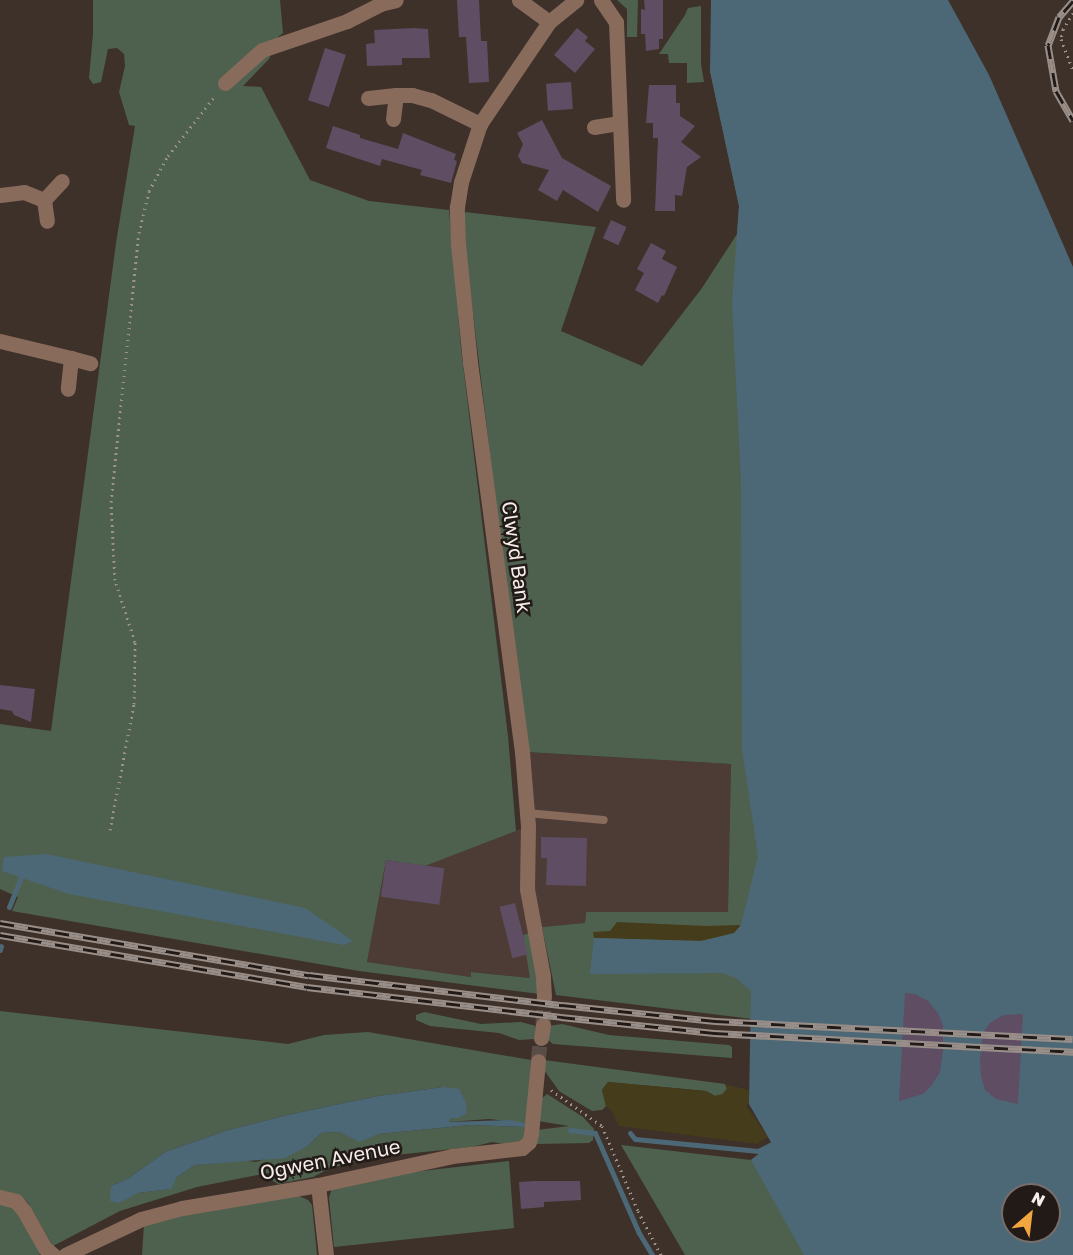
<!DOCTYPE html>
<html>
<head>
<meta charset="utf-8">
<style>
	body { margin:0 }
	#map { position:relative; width:1073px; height:1255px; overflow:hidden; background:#3e312a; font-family:"Golos Text",sans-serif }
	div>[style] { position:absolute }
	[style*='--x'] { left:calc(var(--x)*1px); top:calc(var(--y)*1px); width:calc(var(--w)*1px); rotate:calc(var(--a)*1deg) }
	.industrial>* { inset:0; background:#4d3b35 }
	.green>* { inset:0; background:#4e614e }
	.sand>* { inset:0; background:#443c1b }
	.water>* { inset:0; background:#4c6877 }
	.stream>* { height:5px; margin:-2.5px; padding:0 2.5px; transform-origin:2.5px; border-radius:2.5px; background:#4c6877 }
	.building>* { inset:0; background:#5f4d63; transform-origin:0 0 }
	.minor-tunnel>* { height:15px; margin-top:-7.5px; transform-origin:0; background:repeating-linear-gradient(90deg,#5a4d47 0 15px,transparent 0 23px) }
	.path>* { height:3px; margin-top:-1.5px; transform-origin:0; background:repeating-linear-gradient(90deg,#9c918b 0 1.5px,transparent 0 6px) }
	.service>* { height:8px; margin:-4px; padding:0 4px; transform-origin:4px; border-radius:4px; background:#896b5c }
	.minor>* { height:15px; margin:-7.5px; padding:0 7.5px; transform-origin:7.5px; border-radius:7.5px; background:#896b5c }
	.tram>* { height:1.5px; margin:-0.75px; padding:0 0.75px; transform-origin:0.75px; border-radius:0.75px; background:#998e88 }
	.rail>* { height:7px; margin-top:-3.5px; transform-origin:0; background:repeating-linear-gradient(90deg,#211a17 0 14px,#998e88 0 28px); box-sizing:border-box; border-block:2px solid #998e88 }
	span { translate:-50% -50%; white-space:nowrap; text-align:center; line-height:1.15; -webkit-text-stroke:5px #211a17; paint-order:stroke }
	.street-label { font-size:20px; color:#f7ede9 }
	.north { position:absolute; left:1001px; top:1183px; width:60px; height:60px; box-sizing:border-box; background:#211a17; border:2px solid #776e6b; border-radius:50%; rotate:28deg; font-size:16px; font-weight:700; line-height:24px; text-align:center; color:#f7ede9 }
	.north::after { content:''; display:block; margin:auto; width:21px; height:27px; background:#f1a63f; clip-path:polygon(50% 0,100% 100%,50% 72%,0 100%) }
</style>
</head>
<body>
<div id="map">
	<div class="industrial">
		<i style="clip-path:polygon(522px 752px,731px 764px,728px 912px,586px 912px,585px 923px,542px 927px,530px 933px,528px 954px,531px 978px,472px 972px,471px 977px,367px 962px,386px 860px,425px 866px,528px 826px)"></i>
	</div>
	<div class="green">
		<i style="clip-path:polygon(93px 0,280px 0,283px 33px,278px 37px,269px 59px,243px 86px,261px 87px,310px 180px,369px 201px,449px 210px,461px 348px,508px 736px,516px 831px,425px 866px,386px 860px,367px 962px,471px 977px,471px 972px,530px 978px,523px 935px,530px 933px,540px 994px,359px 971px,12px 911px,18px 897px,0 889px,0 724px,51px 731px,116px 243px,135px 126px,129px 125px,119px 92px,125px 66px,124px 54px,117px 48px,108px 49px,101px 82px,93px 84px,89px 78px,93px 34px)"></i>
		<i style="clip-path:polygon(617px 0,638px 0,637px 37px,627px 37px,627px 9px)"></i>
		<i style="clip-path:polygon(701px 6px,701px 64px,704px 82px,687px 83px,687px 63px,669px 63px,668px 54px,659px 54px,685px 15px,688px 8px)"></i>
		<i style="clip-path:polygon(evenodd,749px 67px,769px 1021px,556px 995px,542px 927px,585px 923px,586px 912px,728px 912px,731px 764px,526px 752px,465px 247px,465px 212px,596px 227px,561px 331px,642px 366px,702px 288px,737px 234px,739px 206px,710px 71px,749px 67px,706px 926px,740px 926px,734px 934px,723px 938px,593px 933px,706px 926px)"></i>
		<i style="clip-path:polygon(0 1011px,288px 1044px,324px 1035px,368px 1032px,531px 1060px,527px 1123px,489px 1119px,449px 1122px,451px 1118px,458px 1118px,443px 1087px,378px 1096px,287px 1115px,225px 1131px,165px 1152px,129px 1178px,111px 1186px,138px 1193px,170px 1189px,177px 1177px,195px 1165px,242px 1160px,256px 1162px,309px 1145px,321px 1133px,339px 1132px,360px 1141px,379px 1134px,470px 1125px,525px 1127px,523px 1141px,506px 1144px,492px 1142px,472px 1147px,376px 1157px,330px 1168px,313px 1177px,278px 1184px,273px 1181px,273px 1172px,197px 1187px,120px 1211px,53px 1246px,28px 1203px,20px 1195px,0 1190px)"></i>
		<i style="clip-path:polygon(424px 1012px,481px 1024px,521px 1022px,536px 1026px,534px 1039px,519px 1040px,499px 1033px,430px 1026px,416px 1020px,416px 1015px)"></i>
		<i style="clip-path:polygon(562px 1024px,609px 1035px,729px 1045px,732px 1047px,732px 1058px,553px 1044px,547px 1039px,548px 1026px)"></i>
		<i style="clip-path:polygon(544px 1060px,725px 1084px,727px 1089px,722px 1095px,715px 1096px,706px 1091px,608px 1082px,602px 1090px,606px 1106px,602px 1110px,592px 1111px,559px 1091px,544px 1070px)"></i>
		<i style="clip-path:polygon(547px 1094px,583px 1117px,594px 1129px,593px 1140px,589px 1143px,536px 1144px,537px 1130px,569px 1126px,538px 1121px,542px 1098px)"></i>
		<i style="clip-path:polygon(772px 1144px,856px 1255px,685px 1255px,621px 1145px,751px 1160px)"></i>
		<i style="clip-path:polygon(509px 1161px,514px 1228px,334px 1247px,329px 1198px,332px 1188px,387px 1175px)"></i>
		<i style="clip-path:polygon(297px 1195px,308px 1200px,312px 1205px,317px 1255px,142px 1255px,144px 1224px,213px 1209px)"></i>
		<i style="clip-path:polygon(0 1204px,14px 1204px,41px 1252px,39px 1255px,0 1255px)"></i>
	</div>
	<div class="sand">
		<i style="clip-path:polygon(617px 922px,706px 926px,740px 925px,734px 934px,701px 941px,594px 938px,593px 932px,610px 931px)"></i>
		<i style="clip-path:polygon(608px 1082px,706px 1091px,715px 1096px,722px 1094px,727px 1089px,725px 1084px,749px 1090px,749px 1104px,746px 1106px,768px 1137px,757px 1144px,619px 1126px,612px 1111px,606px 1106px,602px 1090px)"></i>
	</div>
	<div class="water">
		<i style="clip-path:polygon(evenodd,711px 0,948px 0,989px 75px,1073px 267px,1073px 1255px,804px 1255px,751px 1160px,772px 1144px,749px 1104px,751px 991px,736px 978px,723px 973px,590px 974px,594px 938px,701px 941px,734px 933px,741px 925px,758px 856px,742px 749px,741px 481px,732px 303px,739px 206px,710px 71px,711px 0,1013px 1195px,1049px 1195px,1049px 1231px,1013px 1231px,1013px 1195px)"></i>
		<i style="clip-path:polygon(46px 854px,305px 908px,353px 941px,344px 945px,69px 894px,2px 871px,4px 857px)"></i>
		<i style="clip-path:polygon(443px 1087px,459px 1089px,466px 1103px,467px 1113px,458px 1118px,451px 1118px,449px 1122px,509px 1120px,527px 1123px,525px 1127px,470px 1125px,379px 1134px,360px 1142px,339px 1132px,321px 1133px,309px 1145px,285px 1158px,195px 1165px,177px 1177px,171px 1189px,138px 1193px,119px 1203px,110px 1201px,111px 1186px,129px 1178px,165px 1152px,225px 1131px,287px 1115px,378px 1096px)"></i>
	</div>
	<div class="stream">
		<i style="--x:9;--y:907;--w:31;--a:-68"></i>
		<i style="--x:0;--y:950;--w:4;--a:-76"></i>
		<i style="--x:570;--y:1130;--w:25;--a:7"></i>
		<i style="--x:595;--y:1133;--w:109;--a:66.3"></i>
		<i style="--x:639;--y:1233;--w:26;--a:59"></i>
		<i style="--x:630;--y:1133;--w:8;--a:50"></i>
		<i style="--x:635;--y:1139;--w:124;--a:5.6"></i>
		<i style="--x:758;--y:1151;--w:16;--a:-27"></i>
	</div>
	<div class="building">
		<i style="clip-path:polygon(457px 0,479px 0,481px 41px,487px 41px,489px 82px,469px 83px,466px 37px,459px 37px)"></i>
		<i style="clip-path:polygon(644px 0,663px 0,663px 39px,659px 39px,659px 49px,646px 51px,645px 34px,641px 34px,641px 9px,645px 10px)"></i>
		<i style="clip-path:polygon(414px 28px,428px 29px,430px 58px,402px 58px,402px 65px,367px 66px,366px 44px,375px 43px,374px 30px)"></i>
		<i style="clip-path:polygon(577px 28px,588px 37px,585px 41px,595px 49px,575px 73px,554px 55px)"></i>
		<i style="left:325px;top:48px;width:22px;height:55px;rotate:18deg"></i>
		<i style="left:571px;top:82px;width:27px;height:25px;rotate:86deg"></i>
		<i style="clip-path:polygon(649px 85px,676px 85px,676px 103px,680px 103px,680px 116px,695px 126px,681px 142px,701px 157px,687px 167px,682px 196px,675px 195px,675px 211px,655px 211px,658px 138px,653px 138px,653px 123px,646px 123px)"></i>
		<i style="clip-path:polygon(542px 120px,562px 158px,611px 186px,598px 212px,563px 190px,557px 201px,538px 190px,549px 170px,522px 163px,518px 156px,523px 144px,517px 133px)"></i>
		<i style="clip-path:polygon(333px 126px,360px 135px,360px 138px,398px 149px,403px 133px,456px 154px,454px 160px,457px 161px,451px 183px,420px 175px,422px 170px,382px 159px,380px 166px,326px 148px)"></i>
		<i style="left:611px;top:220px;width:17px;height:20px;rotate:24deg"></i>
		<i style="clip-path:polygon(651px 243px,666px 251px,662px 259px,677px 267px,664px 296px,662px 295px,658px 303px,635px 290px,644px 273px,637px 269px)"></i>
		<i style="clip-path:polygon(0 685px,35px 689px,31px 722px,14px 715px,12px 711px,0 709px)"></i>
		<i style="clip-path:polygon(541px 837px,587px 838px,586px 886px,546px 885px,547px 858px,541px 858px)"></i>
		<i style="left:386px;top:860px;width:59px;height:37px;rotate:8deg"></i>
		<i style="left:515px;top:903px;width:53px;height:16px;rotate:76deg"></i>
		<i style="clip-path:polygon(905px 993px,915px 994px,928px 1001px,938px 1013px,943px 1025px,943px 1050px,940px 1072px,932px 1085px,923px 1094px,899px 1101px)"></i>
		<i style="clip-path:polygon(1023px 1014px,1018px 1104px,996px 1099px,985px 1090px,981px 1076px,980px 1060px,983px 1033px,990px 1023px,1003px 1015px)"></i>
		<i style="clip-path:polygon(534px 1181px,580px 1181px,581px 1200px,544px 1202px,544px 1207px,521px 1209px,519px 1182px)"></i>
	</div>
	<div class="minor-tunnel">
		<i style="--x:543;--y:1025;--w:28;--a:-88"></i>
		<i style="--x:538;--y:1061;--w:23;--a:-83"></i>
	</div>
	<div class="path">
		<i style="--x:1073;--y:13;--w:19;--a:122"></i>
		<i style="--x:1063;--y:29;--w:10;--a:101"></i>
		<i style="--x:1061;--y:39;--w:34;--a:69"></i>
		<i style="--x:110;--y:830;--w:128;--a:-79.2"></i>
		<i style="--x:134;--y:704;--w:62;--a:-89.1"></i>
		<i style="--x:135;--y:642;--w:65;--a:-107.9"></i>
		<i style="--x:115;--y:580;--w:78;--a:-92.9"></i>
		<i style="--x:111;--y:502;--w:270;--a:-84.1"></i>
		<i style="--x:139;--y:233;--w:43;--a:-76.6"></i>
		<i style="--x:149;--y:191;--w:40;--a:-62"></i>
		<i style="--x:168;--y:156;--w:76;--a:-51.9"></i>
		<i style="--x:551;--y:1090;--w:62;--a:35.2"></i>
		<i style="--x:602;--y:1126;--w:92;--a:67"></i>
		<i style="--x:638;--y:1211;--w:50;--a:62.4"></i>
	</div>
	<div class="service">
		<i style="--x:527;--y:813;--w:77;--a:5.2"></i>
	</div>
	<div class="minor">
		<i style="--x:519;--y:0;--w:37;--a:36"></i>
		<i style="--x:601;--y:0;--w:27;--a:56"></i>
		<i style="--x:616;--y:22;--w:178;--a:87.7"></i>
		<i style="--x:225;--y:83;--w:50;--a:-41.7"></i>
		<i style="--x:262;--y:50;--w:90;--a:-18.8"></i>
		<i style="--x:347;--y:21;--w:37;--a:-27"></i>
		<i style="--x:380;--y:4;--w:16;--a:-14"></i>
		<i style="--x:368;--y:98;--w:28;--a:-6"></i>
		<i style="--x:393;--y:119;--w:24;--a:-83"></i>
		<i style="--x:396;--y:95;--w:16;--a:0"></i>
		<i style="--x:412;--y:95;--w:20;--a:15"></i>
		<i style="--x:431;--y:100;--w:55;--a:26.1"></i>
		<i style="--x:594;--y:127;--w:26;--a:-9"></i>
		<i style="--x:0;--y:195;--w:24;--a:-7"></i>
		<i style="--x:24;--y:192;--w:22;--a:22"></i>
		<i style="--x:44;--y:200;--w:26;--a:-47"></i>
		<i style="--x:44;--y:200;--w:21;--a:82"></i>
		<i style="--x:0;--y:341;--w:73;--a:13.5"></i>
		<i style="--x:71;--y:358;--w:31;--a:96"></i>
		<i style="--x:71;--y:358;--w:20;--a:15"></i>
		<i style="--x:544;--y:997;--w:21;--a:-93"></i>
		<i style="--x:543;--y:976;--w:88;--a:-100.4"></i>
		<i style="--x:527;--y:889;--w:63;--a:-89.1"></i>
		<i style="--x:528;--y:826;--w:74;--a:-94.6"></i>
		<i style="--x:522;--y:752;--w:393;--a:-97.6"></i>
		<i style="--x:470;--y:362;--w:119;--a:-95.8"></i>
		<i style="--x:458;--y:244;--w:37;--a:-92"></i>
		<i style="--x:457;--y:207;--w:25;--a:-81"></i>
		<i style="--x:461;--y:182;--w:61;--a:-71.9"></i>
		<i style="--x:480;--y:124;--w:123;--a:-55.9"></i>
		<i style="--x:549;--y:22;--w:35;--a:-39"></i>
		<i style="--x:541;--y:1038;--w:13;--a:-81"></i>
		<i style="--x:318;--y:1185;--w:70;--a:83.5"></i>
		<i style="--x:0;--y:1197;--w:16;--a:14"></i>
		<i style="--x:16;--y:1201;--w:13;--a:51"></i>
		<i style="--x:24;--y:1211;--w:43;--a:60.4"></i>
		<i style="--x:45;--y:1248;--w:11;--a:41"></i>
		<i style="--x:65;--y:1255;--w:84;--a:-25.3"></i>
		<i style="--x:141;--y:1219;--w:42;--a:-15"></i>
		<i style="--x:182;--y:1208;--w:138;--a:-9.6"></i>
		<i style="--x:318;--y:1185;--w:137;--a:-12.2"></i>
		<i style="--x:452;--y:1156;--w:70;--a:-6.5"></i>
		<i style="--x:522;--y:1148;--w:9;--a:-41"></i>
		<i style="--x:529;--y:1142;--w:8;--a:-76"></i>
		<i style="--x:531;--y:1134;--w:73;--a:-84.5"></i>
	</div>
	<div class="tram">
		<i style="--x:1073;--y:1;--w:21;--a:131"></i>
		<i style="--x:1059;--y:17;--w:30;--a:111"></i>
		<i style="--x:1048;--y:45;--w:47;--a:80.1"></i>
		<i style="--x:1056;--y:91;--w:34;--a:60"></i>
	</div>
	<div class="rail">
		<i style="--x:1073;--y:1;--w:21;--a:131"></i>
		<i style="--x:1059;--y:17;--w:30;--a:111"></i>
		<i style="--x:1048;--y:45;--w:47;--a:80.1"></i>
		<i style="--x:1056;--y:91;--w:34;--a:60"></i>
		<i style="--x:0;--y:923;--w:313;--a:9.6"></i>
		<i style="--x:309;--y:975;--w:255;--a:6.8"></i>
		<i style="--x:562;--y:1005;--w:154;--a:6"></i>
		<i style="--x:715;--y:1021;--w:358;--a:2.9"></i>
		<i style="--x:0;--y:935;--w:311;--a:9.6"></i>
		<i style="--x:307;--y:987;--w:256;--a:6.7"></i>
		<i style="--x:561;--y:1017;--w:154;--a:6"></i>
		<i style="--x:714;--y:1033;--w:360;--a:3"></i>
	</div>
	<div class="street-label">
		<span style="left:517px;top:557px;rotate:82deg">Clwyd Bank</span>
		<span style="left:330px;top:1159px;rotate:-11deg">Ogwen Avenue</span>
	</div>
	<div class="north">N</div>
</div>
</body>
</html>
